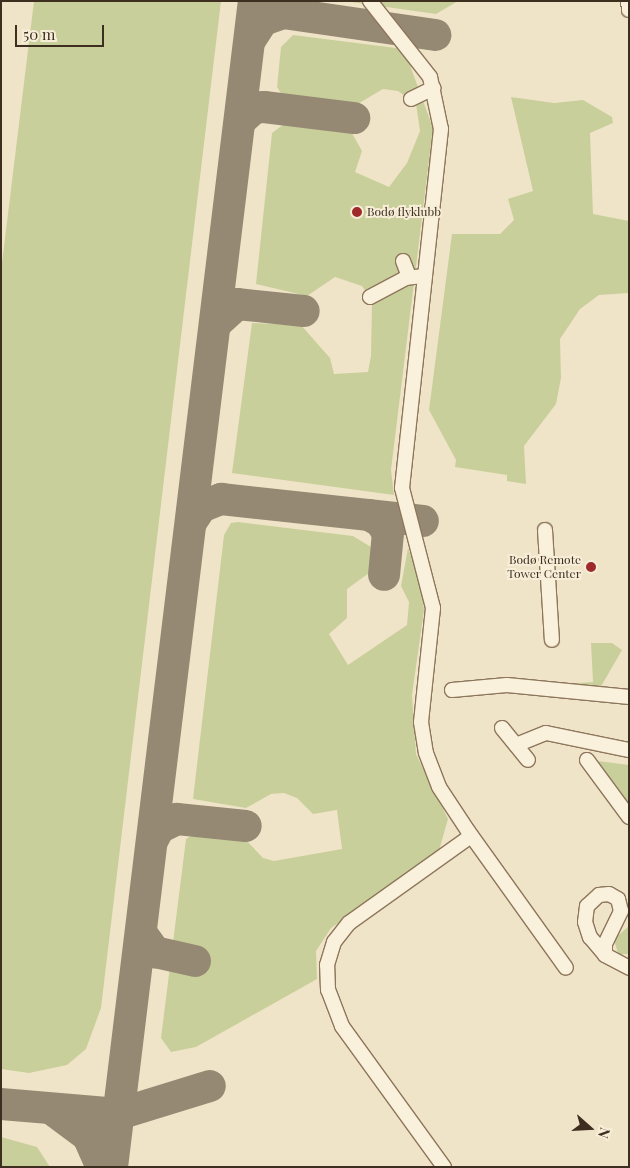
<!DOCTYPE html>
<html>
<head>
<meta charset="utf-8">
<style>
	body { margin:0 }
	#map { position:relative; width:630px; height:1168px; overflow:hidden; background:#f0e4c8; font-family:"Playfair Display",serif }
	div>[style] { position:absolute }
	[style*='--x'] { left:calc(var(--x)*1px); top:calc(var(--y)*1px); width:calc(var(--w)*1px); rotate:calc(var(--a)*1deg) }
	.green>* { inset:0; background:#c9cf9b }
	.taxiway>* { height:32px; margin:-16px; padding:0 16px; transform-origin:16px; border-radius:16px; background:#968974 }
	.roads { filter:drop-shadow(1px 0 #8d765c) drop-shadow(-1px 0 #8d765c) drop-shadow(0 1px #8d765c) drop-shadow(0 -1px #8d765c) }
	.minor>* { height:14px; margin:-7px; padding:0 7px; transform-origin:7px; border-radius:7px; background:#faf1dc }
	.dots>* { width:14px; height:14px; translate:-50% -50%; box-sizing:border-box; border:2px solid #f7eed8; border-radius:50% }
	span { translate:-50% -50%; white-space:nowrap; text-align:center; line-height:1.15; -webkit-text-stroke:4px #f7eed8; paint-order:stroke }
	.poi-label { font-size:12px; color:#3d2e20 }
	.left { translate:0 -50%; text-align:left }
	.right { translate:-100% -50%; text-align:right }
	.frame { position:absolute; inset:0; border:2px solid #3d2e20; pointer-events:none }
	.north { position:absolute; left:565px; top:1103px; width:50px; height:50px; -webkit-text-stroke:4px #f7eed8; paint-order:stroke; rotate:109deg; font-size:14px; font-weight:700; line-height:20px; text-align:center; color:#3d2e20 }
	.north::after { content:''; display:block; margin:auto; width:18px; height:22px; background:#3d2e20; clip-path:polygon(50% 0,100% 100%,50% 72%,0 100%) }
	.scale { position:absolute; left:15px; top:25px; width:89px; height:22px; box-sizing:border-box; border:2px solid #3d2e20; border-top:0; padding-left:6px; font-size:15px; line-height:18px; white-space:nowrap; color:#3d2e20; -webkit-text-stroke:4px #f7eed8; paint-order:stroke }
</style>
</head>
<body>
<div id="map">
	<div class="green">
		<i style="clip-path:polygon(34px 1px,221px 1px,101px 1008px,86px 1049px,67px 1065px,29px 1073px,1px 1069px,1px 271px)"></i>
		<i style="clip-path:polygon(344px 1px,458px 1px,436px 14px)"></i>
		<i style="clip-path:polygon(293px 35px,404px 49px,433px 128px,391px 470px,394px 495px,232px 473px,252px 323px,301px 325px,330px 358px,334px 374px,368px 372px,371px 356px,372px 301px,362px 286px,335px 277px,307px 296px,256px 284px,272px 133px,284px 124px,352px 133px,362px 151px,355px 172px,389px 187px,407px 163px,420px 131px,416px 104px,398px 91px,383px 89px,356px 105px,282px 95px,277px 87px,281px 47px)"></i>
		<i style="clip-path:polygon(511px 97px,554px 103px,583px 100px,612px 117px,613px 123px,590px 133px,593px 214px,629px 221px,629px 293px,599px 295px,580px 309px,560px 339px,561px 378px,556px 404px,524px 446px,526px 484px,507px 481px,507px 475px,455px 467px,456px 460px,429px 410px,452px 234px,500px 234px,514px 220px,508px 199px,533px 191px)"></i>
		<i style="clip-path:polygon(238px 522px,353px 536px,371px 547px,369px 573px,347px 589px,347px 618px,329px 634px,348px 665px,407px 625px,409px 602px,401px 586px,408px 548px,420px 578px,424px 610px,412px 695px,416px 754px,448px 819px,438px 854px,331px 928px,316px 951px,317px 979px,196px 1047px,171px 1052px,161px 1038px,186px 839px,194px 834px,245px 839px,263px 858px,274px 861px,342px 849px,337px 810px,313px 814px,297px 798px,284px 793px,271px 794px,246px 808px,193px 799px,224px 535px,231px 523px)"></i>
		<i style="clip-path:polygon(591px 643px,612px 643px,622px 650px,599px 690px,564px 684px,593px 682px)"></i>
		<i style="clip-path:polygon(598px 761px,629px 765px,629px 804px,628px 804px)"></i>
		<i style="clip-path:polygon(629px 926px,629px 954px,618px 954px,614px 939px)"></i>
		<i style="clip-path:polygon(1px 1137px,37px 1147px,50px 1167px,1px 1167px)"></i>
	</div>
	<div class="taxiway">
		<i style="--x:250;--y:40;--w:24;--a:-57"></i>
		<i style="--x:263;--y:20;--w:21;--a:-19"></i>
		<i style="--x:283;--y:13;--w:154;--a:8.2"></i>
		<i style="--x:240;--y:121;--w:19;--a:-43"></i>
		<i style="--x:254;--y:108;--w:10;--a:-6"></i>
		<i style="--x:264;--y:107;--w:91;--a:7"></i>
		<i style="--x:215;--y:324;--w:30;--a:-42"></i>
		<i style="--x:237;--y:304;--w:67;--a:6"></i>
		<i style="--x:369;--y:515;--w:14;--a:30"></i>
		<i style="--x:381;--y:522;--w:13;--a:58"></i>
		<i style="--x:388;--y:533;--w:42;--a:95.4"></i>
		<i style="--x:191;--y:522;--w:18;--a:-56"></i>
		<i style="--x:201;--y:507;--w:22;--a:-22"></i>
		<i style="--x:221;--y:499;--w:203;--a:6.2"></i>
		<i style="--x:152;--y:841;--w:15;--a:-62"></i>
		<i style="--x:159;--y:828;--w:20;--a:-27"></i>
		<i style="--x:177;--y:819;--w:69;--a:5.8"></i>
		<i style="--x:141;--y:933;--w:24;--a:54"></i>
		<i style="--x:155;--y:952;--w:41;--a:12.7"></i>
		<i style="--x:1;--y:1104;--w:118;--a:4.8"></i>
		<i style="--x:119;--y:1114;--w:95;--a:-17.1"></i>
		<i style="--x:53;--y:1110;--w:44;--a:36.6"></i>
		<i style="--x:88;--y:1136;--w:34;--a:66"></i>
		<i style="--x:112;--y:1167;--w:1175;--a:-83.06"></i>
	</div>
	<div class="roads">
		<div class="minor">
			<i style="--x:370;--y:1;--w:97;--a:51.7"></i>
			<i style="--x:430;--y:77;--w:53;--a:78.1"></i>
			<i style="--x:441;--y:129;--w:361;--a:96.2"></i>
			<i style="--x:402;--y:488;--w:124;--a:75.5"></i>
			<i style="--x:433;--y:608;--w:115;--a:96"></i>
			<i style="--x:421;--y:722;--w:31;--a:81"></i>
			<i style="--x:426;--y:753;--w:36;--a:69"></i>
			<i style="--x:439;--y:787;--w:53;--a:56.6"></i>
			<i style="--x:468;--y:831;--w:168;--a:54.4"></i>
			<i style="--x:628;--y:1;--w:9;--a:84"></i>
			<i style="--x:411;--y:99;--w:25;--a:-26"></i>
			<i style="--x:403;--y:261;--w:17;--a:69"></i>
			<i style="--x:370;--y:297;--w:40;--a:-28"></i>
			<i style="--x:405;--y:278;--w:20;--a:-6"></i>
			<i style="--x:545;--y:530;--w:110;--a:86.4"></i>
			<i style="--x:452;--y:690;--w:55;--a:-5.2"></i>
			<i style="--x:507;--y:685;--w:123;--a:5.6"></i>
			<i style="--x:502;--y:728;--w:41;--a:50.9"></i>
			<i style="--x:516;--y:745;--w:32;--a:-22"></i>
			<i style="--x:546;--y:733;--w:85;--a:11.6"></i>
			<i style="--x:587;--y:760;--w:71;--a:53.6"></i>
			<i style="--x:605;--y:955;--w:11;--a:-90"></i>
			<i style="--x:605;--y:944;--w:37;--a:-64"></i>
			<i style="--x:621;--y:911;--w:12;--a:-104"></i>
			<i style="--x:618;--y:899;--w:10;--a:-151"></i>
			<i style="--x:609;--y:894;--w:10;--a:174"></i>
			<i style="--x:599;--y:895;--w:16;--a:137"></i>
			<i style="--x:587;--y:906;--w:16;--a:97"></i>
			<i style="--x:585;--y:922;--w:16;--a:72"></i>
			<i style="--x:590;--y:937;--w:23;--a:50"></i>
			<i style="--x:605;--y:955;--w:27;--a:28"></i>
			<i style="--x:444;--y:1167;--w:174;--a:-125.9"></i>
			<i style="--x:342;--y:1026;--w:39;--a:-111"></i>
			<i style="--x:328;--y:990;--w:25;--a:-92"></i>
			<i style="--x:327;--y:965;--w:24;--a:-73"></i>
			<i style="--x:334;--y:942;--w:24;--a:-52"></i>
			<i style="--x:349;--y:923;--w:150;--a:-35.5"></i>
		</div>
	</div>
	<div class="dots">
		<i style="left:357px;top:212px;background:#9e2a2b"></i>
		<i style="left:591px;top:567px;background:#9e2a2b"></i>
	</div>
	<div class="poi-label">
		<span class="left" style="left:367px;top:212px">Bodø flyklubb</span>
		<span class="right" style="left:581px;top:567px">Bodø Remote<br>Tower Center</span>
	</div>
	<div class="frame"></div>
	<div class="north">N</div>
	<div class="scale">50 m</div>
</div>
</body>
</html>
